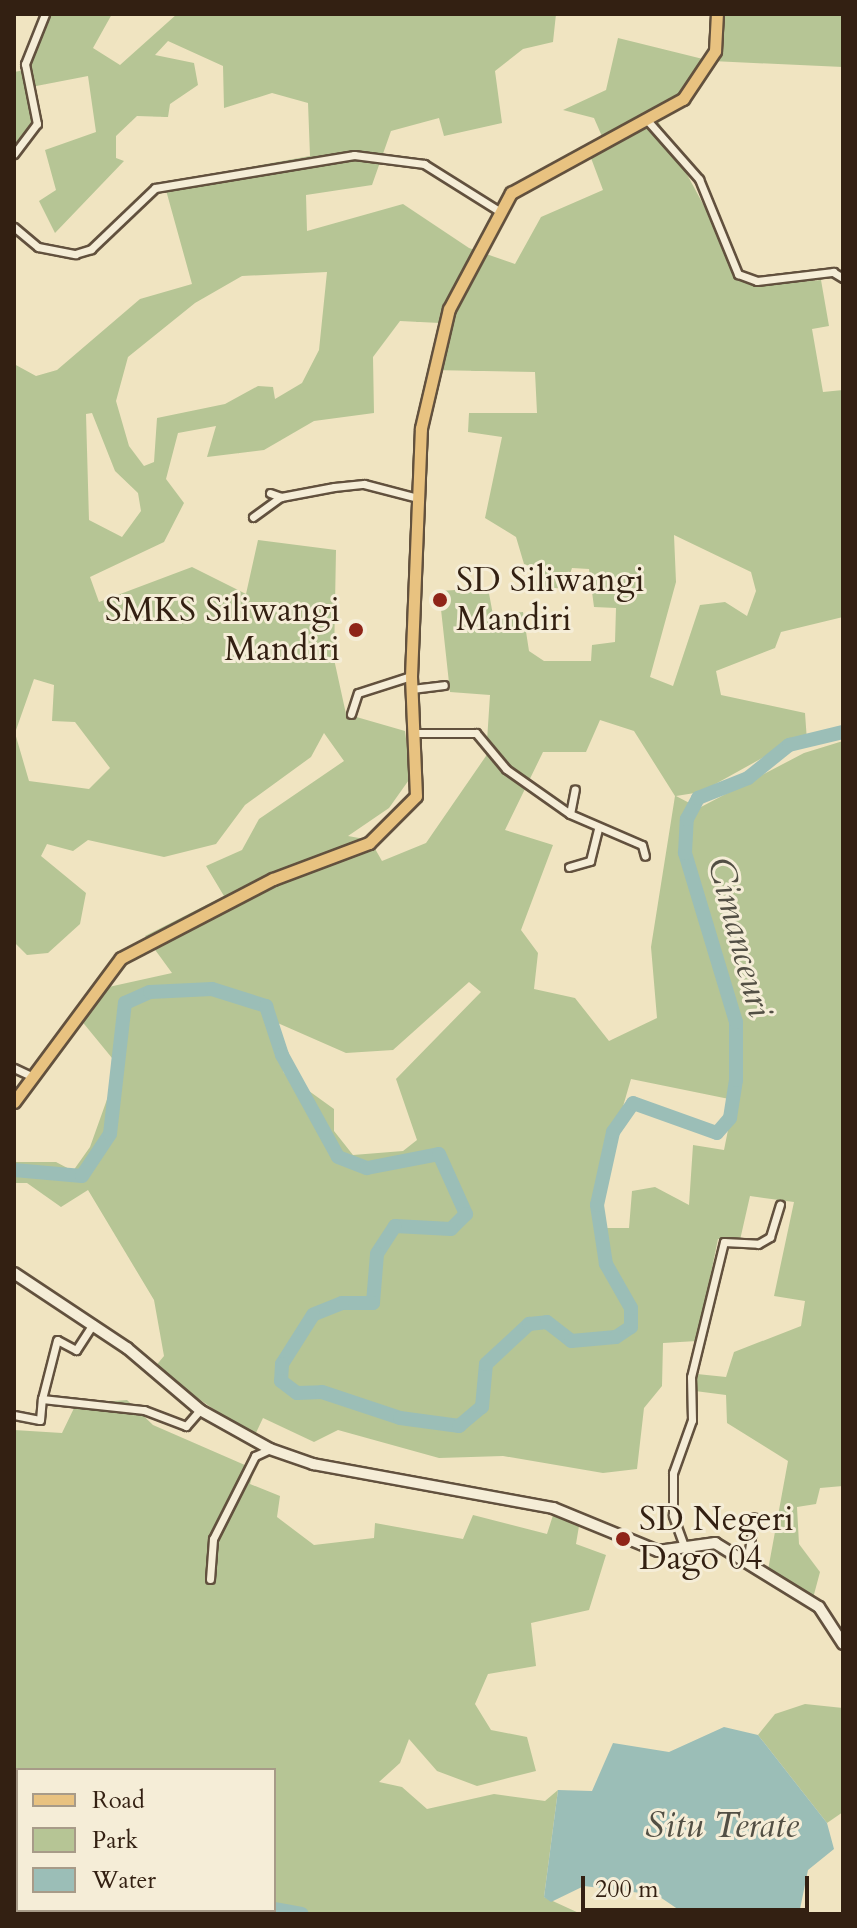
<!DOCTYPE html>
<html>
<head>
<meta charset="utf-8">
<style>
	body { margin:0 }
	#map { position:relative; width:857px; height:1928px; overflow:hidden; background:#f0e4c1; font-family:Cardo,serif }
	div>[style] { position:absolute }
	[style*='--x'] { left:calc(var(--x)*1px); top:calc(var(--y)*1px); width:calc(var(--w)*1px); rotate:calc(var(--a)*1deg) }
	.green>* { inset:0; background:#b6c595 }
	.water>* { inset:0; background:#9bbeb7 }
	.river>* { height:14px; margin:-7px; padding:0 7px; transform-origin:7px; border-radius:7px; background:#9bbeb7 }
	.roads { filter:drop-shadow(2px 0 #62513e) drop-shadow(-2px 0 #62513e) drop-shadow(0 2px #62513e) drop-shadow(0 -2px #62513e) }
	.street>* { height:7px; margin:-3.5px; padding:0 3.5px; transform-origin:3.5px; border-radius:3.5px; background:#f5edd7 }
	.secondary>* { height:10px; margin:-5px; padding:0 5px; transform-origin:5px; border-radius:5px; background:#f5edd7 }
	.primary>* { height:11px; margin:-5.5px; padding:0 5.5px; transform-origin:5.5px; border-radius:5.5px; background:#e8c280 }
	.dots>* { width:22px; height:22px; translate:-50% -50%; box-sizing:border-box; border:4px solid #f5edd7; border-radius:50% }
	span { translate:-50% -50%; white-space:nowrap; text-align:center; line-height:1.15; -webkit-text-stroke:6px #f5edd7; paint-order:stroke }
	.poi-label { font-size:34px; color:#332012 }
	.left { translate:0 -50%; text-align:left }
	.right { translate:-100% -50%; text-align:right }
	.water-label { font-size:36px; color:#524f44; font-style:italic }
	.frame { position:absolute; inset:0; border:16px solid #332012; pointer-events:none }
	.legend { position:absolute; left:16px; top:1768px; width:260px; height:144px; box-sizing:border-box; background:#f5edd7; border:2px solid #a79b88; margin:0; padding:10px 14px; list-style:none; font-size:24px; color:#332012 }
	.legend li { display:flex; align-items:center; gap:16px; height:40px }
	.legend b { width:40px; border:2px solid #a79b88 }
	.scale { position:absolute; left:581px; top:1876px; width:228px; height:36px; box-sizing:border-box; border:4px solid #332012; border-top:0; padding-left:10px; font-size:24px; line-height:28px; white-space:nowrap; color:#332012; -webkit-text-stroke:6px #f5edd7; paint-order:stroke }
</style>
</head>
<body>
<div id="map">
	<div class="green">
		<i style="clip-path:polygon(evenodd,47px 14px,112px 14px,93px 48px,120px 65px,177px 14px,556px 14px,553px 42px,523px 49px,495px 71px,502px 123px,444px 136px,439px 118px,391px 131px,372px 185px,306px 195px,307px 231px,403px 204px,469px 248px,515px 264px,541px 217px,603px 190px,588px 150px,604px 141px,594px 118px,563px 110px,606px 90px,618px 38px,711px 61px,714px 14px,843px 14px,843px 67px,712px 61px,656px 117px,743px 278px,761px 285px,821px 280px,829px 326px,812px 329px,823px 392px,843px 390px,843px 617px,781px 632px,775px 648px,716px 671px,721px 695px,805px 713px,807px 741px,782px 747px,701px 792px,676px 796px,699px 808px,804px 753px,843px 741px,843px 1486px,820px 1488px,816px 1504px,797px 1507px,799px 1544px,820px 1572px,812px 1602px,768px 1570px,788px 1461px,727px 1423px,726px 1395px,695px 1391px,697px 1374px,726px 1377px,734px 1352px,801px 1326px,805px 1301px,774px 1296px,794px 1202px,750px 1196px,740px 1240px,718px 1239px,697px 1341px,663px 1343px,662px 1386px,644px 1408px,637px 1469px,603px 1473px,503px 1456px,439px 1458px,338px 1430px,314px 1442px,263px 1418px,254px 1437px,154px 1368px,164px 1356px,154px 1300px,88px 1190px,61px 1207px,27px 1183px,14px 1183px,14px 1162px,56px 1162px,73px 1171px,90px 1147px,110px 1091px,112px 1058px,80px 1019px,95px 990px,172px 973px,145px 936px,224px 896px,206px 866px,242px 850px,259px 819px,344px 761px,324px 733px,311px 757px,245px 805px,216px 844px,164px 857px,88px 840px,73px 851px,47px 844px,41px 856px,86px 893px,80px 924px,48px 953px,27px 955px,14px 942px,14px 364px,36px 376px,57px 370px,140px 299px,192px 284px,164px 183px,310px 156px,308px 103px,272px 93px,224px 108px,223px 66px,168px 41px,155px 55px,194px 63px,198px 85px,170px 104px,168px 117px,137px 116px,116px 136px,116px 158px,124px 161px,55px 233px,39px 201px,56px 190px,45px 150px,96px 132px,88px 76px,31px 87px,34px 126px,14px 154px,14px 72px,30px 69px,47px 14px,327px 272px,319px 350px,302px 383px,275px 399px,273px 387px,258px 386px,225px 404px,157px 418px,154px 462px,144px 466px,129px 446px,116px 401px,128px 357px,195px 303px,242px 276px,327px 272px,47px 14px,400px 321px,440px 323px,431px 370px,535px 372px,537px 413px,469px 413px,468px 432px,502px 437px,485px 518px,516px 537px,524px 564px,538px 569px,536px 586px,565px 589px,572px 568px,589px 569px,594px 607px,616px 608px,615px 642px,592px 645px,591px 661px,544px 661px,529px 651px,523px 612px,493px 615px,488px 588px,439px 591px,450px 692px,490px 695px,486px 756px,426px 843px,382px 861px,370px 840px,348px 836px,389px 808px,411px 777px,405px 731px,346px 714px,334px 659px,336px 550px,258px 540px,246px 594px,192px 567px,99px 602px,90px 577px,164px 542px,184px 503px,166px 479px,178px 433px,216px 426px,207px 457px,264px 450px,314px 421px,374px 413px,373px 357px,400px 321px,47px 14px,92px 413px,115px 471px,138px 493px,141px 511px,122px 537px,89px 520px,86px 414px,92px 413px,47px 14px,674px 535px,751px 572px,756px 591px,747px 616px,725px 602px,700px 605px,673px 686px,650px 677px,676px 582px,674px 535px,47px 14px,34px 679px,54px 685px,52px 721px,75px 722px,110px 768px,89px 789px,29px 781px,15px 733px,34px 679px,47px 14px,600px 720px,634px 731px,675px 796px,651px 947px,657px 1018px,609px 1041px,575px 998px,534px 989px,538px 953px,521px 930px,553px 845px,505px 830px,543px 752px,586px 752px,600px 720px,47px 14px,469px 982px,481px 992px,396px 1079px,417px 1140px,403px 1151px,353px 1155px,334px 1131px,334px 1109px,284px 1073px,264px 1017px,346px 1053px,393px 1050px,469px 982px,47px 14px,631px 1079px,734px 1100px,724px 1150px,693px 1145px,689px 1205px,655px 1187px,632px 1191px,629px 1228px,606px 1228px,594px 1206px,631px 1079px)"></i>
		<i style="clip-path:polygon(evenodd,127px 1400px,153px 1425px,254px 1469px,250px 1484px,280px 1496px,277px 1517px,314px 1545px,374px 1538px,375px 1523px,463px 1539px,473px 1515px,547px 1534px,554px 1512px,580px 1520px,576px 1544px,606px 1555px,589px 1610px,531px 1623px,536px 1666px,488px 1674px,475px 1704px,491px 1730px,527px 1737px,536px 1771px,477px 1786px,437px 1771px,409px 1739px,400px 1763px,379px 1782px,402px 1787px,427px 1809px,494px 1794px,545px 1801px,558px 1790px,544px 1897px,581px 1914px,14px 1914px,14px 1430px,62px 1433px,76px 1404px,127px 1400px,18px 1770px,274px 1770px,274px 1910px,18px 1910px,18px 1770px)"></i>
		<i style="clip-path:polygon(805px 1704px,843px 1708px,843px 1812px,827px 1823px,758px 1735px,775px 1714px)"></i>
	</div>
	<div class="water">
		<i style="clip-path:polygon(724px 1727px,758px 1735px,827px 1823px,834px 1849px,808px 1870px,799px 1914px,685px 1914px,657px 1895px,584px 1886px,551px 1902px,544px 1897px,558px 1790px,592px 1791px,613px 1743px,669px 1752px)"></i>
	</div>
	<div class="river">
		<i style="--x:14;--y:1170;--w:68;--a:5"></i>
		<i style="--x:82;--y:1176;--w:50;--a:-56.3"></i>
		<i style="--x:110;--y:1134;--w:132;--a:-83.5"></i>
		<i style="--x:125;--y:1003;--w:27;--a:-24"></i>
		<i style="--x:150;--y:992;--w:62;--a:-2.8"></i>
		<i style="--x:212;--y:989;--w:57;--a:17.5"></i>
		<i style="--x:266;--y:1006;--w:52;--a:71.9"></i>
		<i style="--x:282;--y:1055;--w:116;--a:61.2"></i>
		<i style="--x:338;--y:1157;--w:31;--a:21"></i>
		<i style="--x:367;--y:1168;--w:73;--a:-11"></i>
		<i style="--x:439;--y:1154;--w:66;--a:65.8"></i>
		<i style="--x:466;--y:1214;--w:21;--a:135"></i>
		<i style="--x:451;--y:1229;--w:56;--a:-176.9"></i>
		<i style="--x:395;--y:1226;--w:33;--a:123"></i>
		<i style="--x:377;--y:1254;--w:49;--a:94.7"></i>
		<i style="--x:373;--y:1303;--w:31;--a:180"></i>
		<i style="--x:342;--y:1303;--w:31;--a:158"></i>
		<i style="--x:313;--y:1315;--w:58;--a:122.3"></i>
		<i style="--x:282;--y:1364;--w:17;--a:93"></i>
		<i style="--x:281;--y:1381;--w:20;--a:37"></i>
		<i style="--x:297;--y:1393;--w:25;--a:-2"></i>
		<i style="--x:322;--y:1392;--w:82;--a:18.4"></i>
		<i style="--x:400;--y:1418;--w:60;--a:7.7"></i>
		<i style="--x:459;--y:1426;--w:30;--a:-40"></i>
		<i style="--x:482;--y:1407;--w:43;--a:-84.7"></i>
		<i style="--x:486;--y:1364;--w:59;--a:-42.9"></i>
		<i style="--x:529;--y:1324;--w:18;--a:-6"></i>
		<i style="--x:547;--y:1322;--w:31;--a:38"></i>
		<i style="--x:571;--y:1341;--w:45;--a:-5.1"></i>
		<i style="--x:616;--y:1337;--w:18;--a:-34"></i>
		<i style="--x:631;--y:1327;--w:19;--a:-90"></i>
		<i style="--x:631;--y:1308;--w:51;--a:-119.6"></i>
		<i style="--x:606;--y:1264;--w:60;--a:-98.7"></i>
		<i style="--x:597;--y:1205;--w:75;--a:-77.6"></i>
		<i style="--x:613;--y:1132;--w:35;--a:-55"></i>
		<i style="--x:633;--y:1103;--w:89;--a:19.7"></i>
		<i style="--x:717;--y:1133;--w:20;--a:-49"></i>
		<i style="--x:730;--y:1118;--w:38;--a:-81"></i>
		<i style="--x:736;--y:1080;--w:58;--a:-90"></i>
		<i style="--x:736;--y:1022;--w:177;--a:-106.8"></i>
		<i style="--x:685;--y:853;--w:34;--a:-87"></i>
		<i style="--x:687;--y:819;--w:24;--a:-62"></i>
		<i style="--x:698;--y:798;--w:54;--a:-21.8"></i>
		<i style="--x:748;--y:778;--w:53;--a:-38.8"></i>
		<i style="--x:789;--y:745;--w:56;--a:-13.5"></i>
		<i style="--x:14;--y:1827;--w:4;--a:0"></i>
		<i style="--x:274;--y:1909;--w:28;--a:10"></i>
	</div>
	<div class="roads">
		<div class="street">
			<i style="--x:647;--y:120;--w:79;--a:48.6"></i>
			<i style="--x:699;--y:179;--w:103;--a:67.7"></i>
			<i style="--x:738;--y:274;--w:20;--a:20"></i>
			<i style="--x:757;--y:281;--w:77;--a:-6.8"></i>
			<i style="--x:833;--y:272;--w:12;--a:31"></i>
			<i style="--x:14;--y:154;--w:38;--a:-53"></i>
			<i style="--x:37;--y:124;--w:61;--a:-101.3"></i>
			<i style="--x:25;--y:64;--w:54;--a:-68.2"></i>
			<i style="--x:14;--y:227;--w:31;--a:40"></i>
			<i style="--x:38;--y:247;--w:38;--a:11"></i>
			<i style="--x:75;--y:254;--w:17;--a:-17"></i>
			<i style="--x:91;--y:249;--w:88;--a:-43.6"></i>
			<i style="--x:155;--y:188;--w:202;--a:-9.4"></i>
			<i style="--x:354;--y:155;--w:71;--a:7.3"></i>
			<i style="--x:424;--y:164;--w:89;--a:32.1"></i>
			<i style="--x:270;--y:493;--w:12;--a:20"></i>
			<i style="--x:253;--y:517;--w:34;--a:-36"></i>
			<i style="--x:281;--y:497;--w:54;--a:-10.7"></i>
			<i style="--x:334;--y:487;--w:30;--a:-6"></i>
			<i style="--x:364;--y:484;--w:56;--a:14.5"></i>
			<i style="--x:412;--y:689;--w:32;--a:-7"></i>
			<i style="--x:351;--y:714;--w:22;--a:-72"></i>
			<i style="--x:358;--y:693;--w:56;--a:-17.8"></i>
			<i style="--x:418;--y:733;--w:58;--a:0"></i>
			<i style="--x:476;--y:733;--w:47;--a:50.2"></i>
			<i style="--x:506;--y:769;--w:78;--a:35.1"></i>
			<i style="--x:570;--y:814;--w:78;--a:23.3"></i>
			<i style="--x:642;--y:845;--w:11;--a:75"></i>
			<i style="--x:570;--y:814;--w:25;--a:-79"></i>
			<i style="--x:569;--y:867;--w:22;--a:-16"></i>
			<i style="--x:590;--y:861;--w:33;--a:-76"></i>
			<i style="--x:14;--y:1068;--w:21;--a:25"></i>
			<i style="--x:93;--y:1324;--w:31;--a:123"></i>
			<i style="--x:76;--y:1350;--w:21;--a:-152"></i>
			<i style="--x:57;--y:1340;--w:61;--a:104.3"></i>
			<i style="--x:42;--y:1399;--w:103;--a:6.2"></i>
			<i style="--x:144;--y:1410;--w:45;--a:20.9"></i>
			<i style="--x:186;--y:1426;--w:21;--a:-49"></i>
			<i style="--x:14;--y:1415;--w:26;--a:11"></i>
			<i style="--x:40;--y:1420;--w:21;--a:-85"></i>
			<i style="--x:684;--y:1546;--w:33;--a:-110"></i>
			<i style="--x:673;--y:1515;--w:42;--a:-90"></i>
			<i style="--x:673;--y:1473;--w:56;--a:-70.3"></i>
			<i style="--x:692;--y:1420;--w:43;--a:-91.3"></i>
			<i style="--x:691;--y:1377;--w:139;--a:-76.3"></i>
			<i style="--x:724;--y:1242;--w:34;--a:3"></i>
			<i style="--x:758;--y:1244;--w:14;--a:-30"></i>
			<i style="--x:770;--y:1237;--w:34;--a:-73"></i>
			<i style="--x:748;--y:1557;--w:40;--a:-81.5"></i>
			<i style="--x:210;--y:1579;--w:40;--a:-85.7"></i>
			<i style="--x:213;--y:1539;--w:93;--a:-63.2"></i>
			<i style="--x:255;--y:1456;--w:17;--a:-25"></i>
		</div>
		<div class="secondary">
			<i style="--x:14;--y:1273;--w:136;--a:33.6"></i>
			<i style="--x:127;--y:1348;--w:96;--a:40.3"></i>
			<i style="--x:200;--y:1410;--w:80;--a:29.1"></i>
			<i style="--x:270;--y:1449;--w:46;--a:19.2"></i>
			<i style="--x:313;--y:1464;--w:244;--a:10.4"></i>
			<i style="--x:553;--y:1508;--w:113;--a:22.3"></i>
			<i style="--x:658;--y:1551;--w:58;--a:-8"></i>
			<i style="--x:715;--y:1543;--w:122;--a:31.6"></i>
			<i style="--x:819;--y:1607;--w:44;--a:57"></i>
		</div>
		<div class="primary">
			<i style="--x:14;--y:1102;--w:179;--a:-53.4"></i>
			<i style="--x:121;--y:958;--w:171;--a:-27.5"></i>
			<i style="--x:273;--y:879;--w:103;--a:-20.6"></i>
			<i style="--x:369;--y:843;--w:66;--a:-45"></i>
			<i style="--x:416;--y:796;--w:120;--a:-92.4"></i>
			<i style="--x:411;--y:676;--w:248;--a:-87.7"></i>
			<i style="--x:421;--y:428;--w:122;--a:-76.8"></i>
			<i style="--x:449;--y:309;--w:132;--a:-61.9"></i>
			<i style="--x:511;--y:193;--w:196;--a:-28.7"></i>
			<i style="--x:683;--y:99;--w:58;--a:-56.3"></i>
			<i style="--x:715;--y:51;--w:37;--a:-87"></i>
		</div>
	</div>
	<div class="dots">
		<i style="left:440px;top:600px;background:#8f2418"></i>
		<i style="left:356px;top:630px;background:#8f2418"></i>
		<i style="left:623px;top:1539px;background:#8f2418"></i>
	</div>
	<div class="poi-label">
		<span class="left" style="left:456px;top:600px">SD Siliwangi<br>Mandiri</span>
		<span class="right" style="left:340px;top:630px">SMKS Siliwangi<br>Mandiri</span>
		<span class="left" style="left:639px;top:1539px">SD Negeri<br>Dago 04</span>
	</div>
	<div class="water-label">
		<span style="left:740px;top:937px;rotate:75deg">Cimanceuri</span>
		<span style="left:722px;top:1826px">Situ Terate</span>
	</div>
	<div class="frame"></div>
	<ul class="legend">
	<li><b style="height:10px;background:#e8c280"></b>Road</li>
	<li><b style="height:22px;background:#b6c595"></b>Park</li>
	<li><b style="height:22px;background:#9bbeb7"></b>Water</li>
	</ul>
	<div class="scale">200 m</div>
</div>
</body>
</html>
